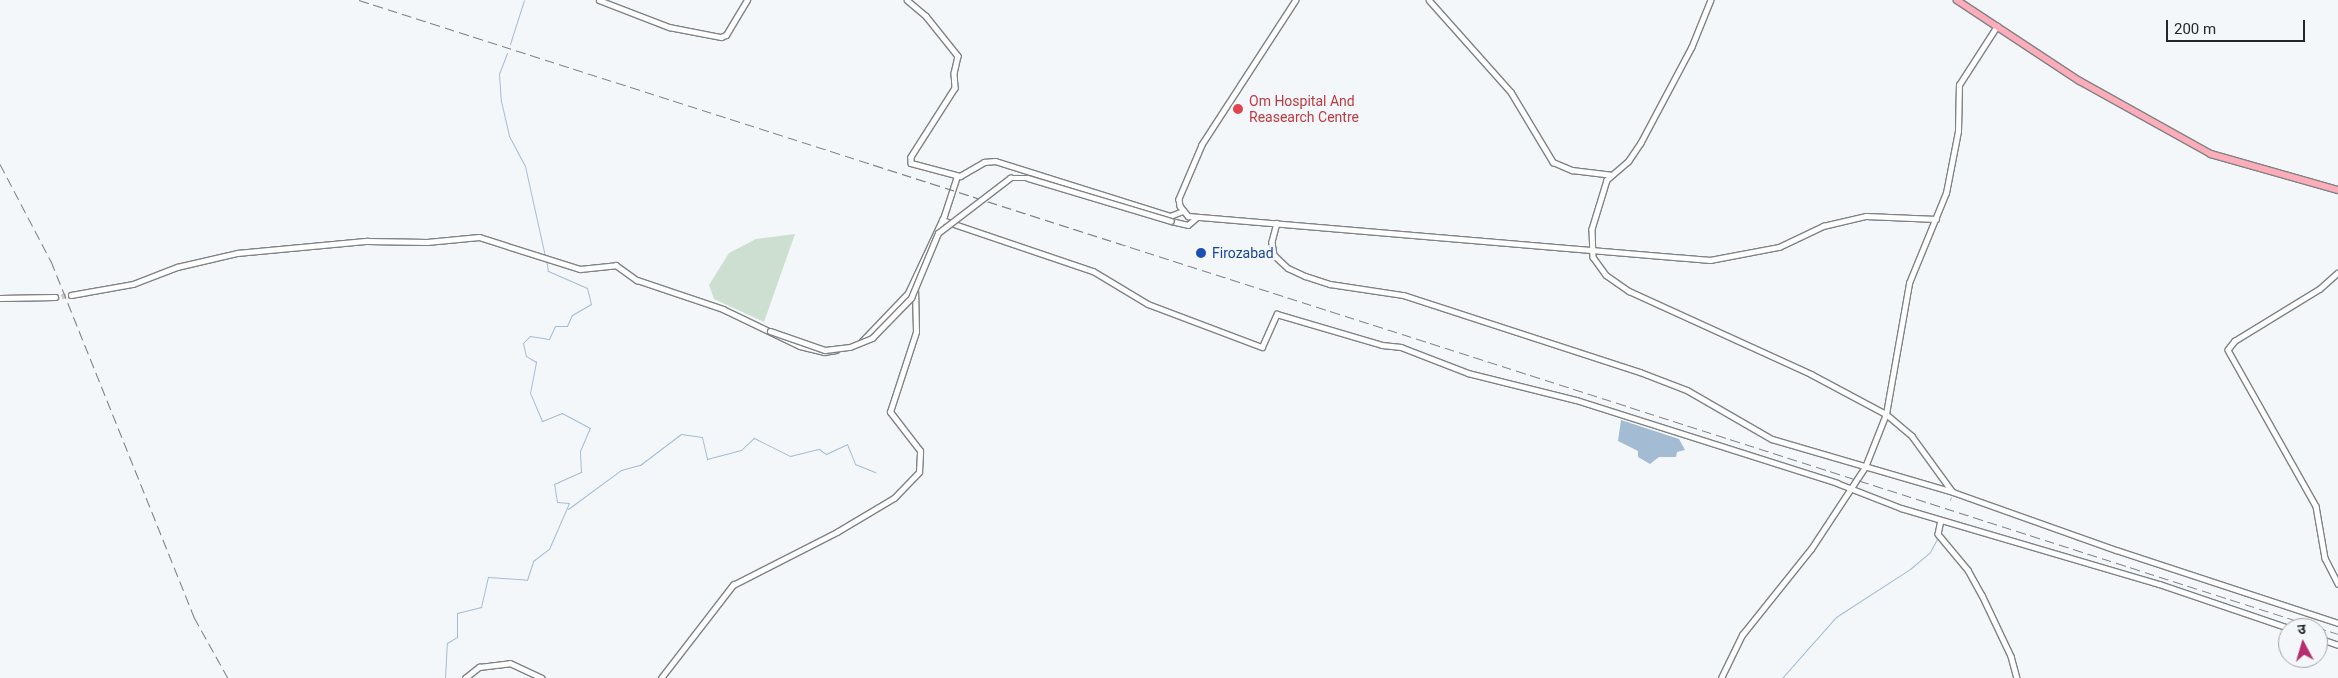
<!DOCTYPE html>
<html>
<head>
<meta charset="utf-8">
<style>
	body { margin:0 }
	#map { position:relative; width:2338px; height:678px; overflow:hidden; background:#f4f7fa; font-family:Roboto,"Noto Sans Devanagari",sans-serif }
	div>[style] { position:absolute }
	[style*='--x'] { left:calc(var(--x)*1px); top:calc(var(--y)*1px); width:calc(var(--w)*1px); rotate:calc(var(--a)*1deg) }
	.green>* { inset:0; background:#cddfd1 }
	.water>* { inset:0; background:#a4bcd3 }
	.stream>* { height:1px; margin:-0.5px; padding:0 0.5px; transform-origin:0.5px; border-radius:0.5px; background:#a4bcd3 }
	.minor-tunnel>* { height:4.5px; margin-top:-2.25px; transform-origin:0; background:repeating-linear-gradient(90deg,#cbcdd0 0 4.5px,transparent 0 6.5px) }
	.roads { filter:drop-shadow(1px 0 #808285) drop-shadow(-1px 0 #808285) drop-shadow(0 1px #808285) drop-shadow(0 -1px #808285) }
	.minor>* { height:4.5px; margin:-2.25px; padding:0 2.25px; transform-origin:2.25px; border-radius:2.25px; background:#fff }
	.major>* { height:5.5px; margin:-2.75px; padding:0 2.75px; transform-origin:2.75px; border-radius:2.75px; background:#fdadb9 }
	.rail>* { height:1px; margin-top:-0.5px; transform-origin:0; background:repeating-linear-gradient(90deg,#7b7d7e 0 10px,transparent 0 15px) }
	.bridges { filter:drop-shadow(1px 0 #808285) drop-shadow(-1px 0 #808285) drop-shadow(0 1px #808285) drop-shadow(0 -1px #808285) }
	.minor-bridge>* { height:4.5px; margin:-2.25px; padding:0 2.25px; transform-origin:2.25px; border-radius:2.25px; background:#fff }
	.dots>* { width:14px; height:14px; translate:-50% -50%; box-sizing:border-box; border:2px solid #f4f7fa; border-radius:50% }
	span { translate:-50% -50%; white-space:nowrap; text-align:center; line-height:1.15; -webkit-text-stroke:4.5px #f4f7fa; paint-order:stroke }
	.health-label { font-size:14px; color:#be3a42 }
	.left { translate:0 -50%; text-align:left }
	.transit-label { font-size:14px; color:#164399 }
	.north { position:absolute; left:2278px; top:618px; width:50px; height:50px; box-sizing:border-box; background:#f4f7fa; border:1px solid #a2a4a6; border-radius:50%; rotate:354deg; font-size:14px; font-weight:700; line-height:20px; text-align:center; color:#262728 }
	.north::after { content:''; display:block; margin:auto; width:18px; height:22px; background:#b62e6e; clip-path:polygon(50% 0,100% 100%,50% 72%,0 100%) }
	.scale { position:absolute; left:2166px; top:20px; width:139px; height:22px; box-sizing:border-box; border:2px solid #262728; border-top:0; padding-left:6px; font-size:15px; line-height:18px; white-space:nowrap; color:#262728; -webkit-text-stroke:4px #f4f7fa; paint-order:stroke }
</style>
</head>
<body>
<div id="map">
	<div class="green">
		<i style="clip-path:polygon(795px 234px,764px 322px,714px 299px,709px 285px,729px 253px,756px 239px)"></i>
	</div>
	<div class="water">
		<i style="clip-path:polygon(1621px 420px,1679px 439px,1685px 450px,1677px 452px,1676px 457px,1659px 457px,1650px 464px,1638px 457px,1638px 451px,1618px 441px)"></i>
	</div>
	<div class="stream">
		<i style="--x:510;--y:44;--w:46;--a:-72.3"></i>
		<i style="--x:507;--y:53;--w:22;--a:111"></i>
		<i style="--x:499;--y:74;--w:27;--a:86"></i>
		<i style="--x:501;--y:101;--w:36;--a:77"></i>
		<i style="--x:509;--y:136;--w:34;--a:62"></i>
		<i style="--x:525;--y:166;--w:92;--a:77.5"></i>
		<i style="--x:1950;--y:500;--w:3;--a:-72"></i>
		<i style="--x:568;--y:509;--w:66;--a:-36.3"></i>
		<i style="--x:621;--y:470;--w:20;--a:-15"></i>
		<i style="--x:640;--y:465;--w:51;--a:-37.1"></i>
		<i style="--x:681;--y:434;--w:21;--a:8"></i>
		<i style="--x:702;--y:437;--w:23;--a:77"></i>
		<i style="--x:707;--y:459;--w:35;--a:-15"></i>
		<i style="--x:741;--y:450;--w:18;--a:-43"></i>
		<i style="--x:754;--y:438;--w:40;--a:26.6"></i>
		<i style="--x:790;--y:456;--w:30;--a:-14"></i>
		<i style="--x:819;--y:449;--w:9;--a:36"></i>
		<i style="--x:826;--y:454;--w:23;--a:-25"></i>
		<i style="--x:847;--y:444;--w:22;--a:68"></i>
		<i style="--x:855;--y:464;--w:22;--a:22"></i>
		<i style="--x:1941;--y:530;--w:7;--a:-74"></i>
		<i style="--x:445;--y:678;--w:35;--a:-87"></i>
		<i style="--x:447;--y:643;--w:12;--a:-31"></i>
		<i style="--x:457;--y:637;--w:24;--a:-90"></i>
		<i style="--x:457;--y:613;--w:25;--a:-14"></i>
		<i style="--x:481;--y:607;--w:31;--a:-77"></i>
		<i style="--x:488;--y:577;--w:39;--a:4"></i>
		<i style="--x:527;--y:580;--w:20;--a:-72"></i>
		<i style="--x:533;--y:561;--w:20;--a:-37"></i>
		<i style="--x:549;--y:549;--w:50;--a:-66.5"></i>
		<i style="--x:569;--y:503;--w:12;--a:-175"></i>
		<i style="--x:557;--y:502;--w:18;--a:-99"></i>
		<i style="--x:554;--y:484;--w:30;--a:-24"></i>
		<i style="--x:581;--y:472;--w:21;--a:-93"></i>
		<i style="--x:580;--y:451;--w:25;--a:-67"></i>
		<i style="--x:590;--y:428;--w:32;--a:-152"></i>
		<i style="--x:562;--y:413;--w:22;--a:158"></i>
		<i style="--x:542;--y:421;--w:30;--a:-113"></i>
		<i style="--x:530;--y:393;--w:32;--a:-79"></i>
		<i style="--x:536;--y:362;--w:12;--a:-149"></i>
		<i style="--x:526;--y:356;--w:13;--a:-103"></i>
		<i style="--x:523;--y:343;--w:10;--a:-45"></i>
		<i style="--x:530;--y:336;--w:19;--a:9"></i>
		<i style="--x:549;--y:339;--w:14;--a:-65"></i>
		<i style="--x:555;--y:326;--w:12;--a:0"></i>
		<i style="--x:567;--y:326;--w:12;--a:-66"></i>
		<i style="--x:572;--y:315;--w:22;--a:-30"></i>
		<i style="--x:591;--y:304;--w:16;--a:-104"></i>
		<i style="--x:587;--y:288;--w:43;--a:-156.4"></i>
		<i style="--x:548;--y:271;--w:11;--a:-100"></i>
		<i style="--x:1782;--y:678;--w:81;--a:-48.5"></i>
		<i style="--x:1836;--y:617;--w:88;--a:-33"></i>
		<i style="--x:1910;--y:569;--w:26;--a:-40"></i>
		<i style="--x:1930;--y:552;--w:15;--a:-62"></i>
	</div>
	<div class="minor-tunnel">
		<i style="--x:55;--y:297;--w:16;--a:-7"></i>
	</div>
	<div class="roads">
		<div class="minor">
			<i style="--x:599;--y:0;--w:75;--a:21.1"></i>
			<i style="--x:669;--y:27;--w:53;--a:10.9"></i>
			<i style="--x:721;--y:37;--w:5;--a:-22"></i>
			<i style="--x:726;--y:35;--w:41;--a:-59"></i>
			<i style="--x:907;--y:0;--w:25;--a:40"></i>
			<i style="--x:926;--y:16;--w:51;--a:51.3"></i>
			<i style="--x:958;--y:56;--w:17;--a:103"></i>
			<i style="--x:954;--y:73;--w:15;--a:86"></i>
			<i style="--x:955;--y:88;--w:82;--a:122.5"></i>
			<i style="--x:911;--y:157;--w:6;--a:90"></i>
			<i style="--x:911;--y:163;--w:51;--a:14.9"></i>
			<i style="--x:960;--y:176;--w:28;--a:-30"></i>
			<i style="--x:984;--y:162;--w:11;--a:-5"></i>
			<i style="--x:995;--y:161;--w:183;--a:17.4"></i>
			<i style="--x:1170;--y:216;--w:14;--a:-21"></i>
			<i style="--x:1296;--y:0;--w:173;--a:123"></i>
			<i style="--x:1202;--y:145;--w:59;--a:113.1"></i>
			<i style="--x:1179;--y:199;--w:7;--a:82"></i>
			<i style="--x:1180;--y:206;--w:13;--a:51"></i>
			<i style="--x:1188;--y:216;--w:524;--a:4.82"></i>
			<i style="--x:1710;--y:260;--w:70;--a:-10.7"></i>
			<i style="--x:1779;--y:247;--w:49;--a:-25.5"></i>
			<i style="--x:1823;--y:226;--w:44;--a:-13.1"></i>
			<i style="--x:1866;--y:216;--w:70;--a:2.5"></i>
			<i style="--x:1429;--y:0;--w:123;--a:48.3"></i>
			<i style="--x:1511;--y:92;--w:82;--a:59"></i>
			<i style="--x:1553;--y:162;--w:21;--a:23"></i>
			<i style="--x:1572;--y:170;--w:39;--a:7"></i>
			<i style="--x:1711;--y:0;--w:51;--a:112"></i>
			<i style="--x:1692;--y:47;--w:109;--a:118"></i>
			<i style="--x:1641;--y:143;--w:22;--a:124"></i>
			<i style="--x:1629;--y:161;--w:29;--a:139"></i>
			<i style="--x:1607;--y:180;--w:51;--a:107"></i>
			<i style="--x:1592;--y:229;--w:28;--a:88"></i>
			<i style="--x:1593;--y:257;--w:22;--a:54"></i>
			<i style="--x:1606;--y:275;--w:28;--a:35"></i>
			<i style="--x:1629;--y:291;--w:200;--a:24.5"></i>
			<i style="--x:1811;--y:374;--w:85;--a:28.1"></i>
			<i style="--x:1886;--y:414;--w:34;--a:40"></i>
			<i style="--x:1912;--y:436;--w:68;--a:54"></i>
			<i style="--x:942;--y:220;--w:159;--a:18.7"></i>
			<i style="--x:1093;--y:271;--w:64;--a:31"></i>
			<i style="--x:1148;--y:304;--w:122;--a:20.7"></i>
			<i style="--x:1262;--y:347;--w:36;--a:-66"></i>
			<i style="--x:1277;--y:314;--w:109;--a:16.4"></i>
			<i style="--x:1382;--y:345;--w:19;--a:6"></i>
			<i style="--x:1401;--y:347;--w:72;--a:21.2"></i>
			<i style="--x:1468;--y:373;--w:111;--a:14"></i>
			<i style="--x:1576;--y:400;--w:274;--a:17.6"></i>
			<i style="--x:1837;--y:483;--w:69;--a:21.3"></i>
			<i style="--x:1901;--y:508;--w:269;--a:16.4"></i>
			<i style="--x:2159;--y:584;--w:137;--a:18.7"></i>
			<i style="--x:1171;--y:221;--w:17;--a:13"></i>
			<i style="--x:1188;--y:225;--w:11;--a:-41"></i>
			<i style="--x:1277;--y:223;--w:20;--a:105"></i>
			<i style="--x:1272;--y:242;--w:13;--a:81"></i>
			<i style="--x:1274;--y:255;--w:19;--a:43"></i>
			<i style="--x:1288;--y:268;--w:19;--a:25"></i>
			<i style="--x:1305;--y:276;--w:26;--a:18"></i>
			<i style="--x:1330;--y:284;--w:74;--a:8.6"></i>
			<i style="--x:1403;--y:295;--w:249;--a:18"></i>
			<i style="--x:1640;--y:372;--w:50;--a:21"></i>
			<i style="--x:1687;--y:390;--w:98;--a:30"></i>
			<i style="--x:1772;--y:439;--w:189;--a:16.3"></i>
			<i style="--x:1953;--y:492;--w:173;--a:19.6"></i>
			<i style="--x:2116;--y:550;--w:234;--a:18.2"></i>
			<i style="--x:2338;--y:273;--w:24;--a:138"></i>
			<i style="--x:2320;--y:289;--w:100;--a:148.5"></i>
			<i style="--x:2235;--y:341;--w:11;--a:128"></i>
			<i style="--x:2228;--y:350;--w:179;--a:60.6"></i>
			<i style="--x:2316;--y:506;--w:53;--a:80.2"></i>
			<i style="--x:2325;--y:558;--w:29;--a:63"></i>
			<i style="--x:71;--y:295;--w:63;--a:-10.1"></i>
			<i style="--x:133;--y:284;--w:47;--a:-21.1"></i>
			<i style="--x:177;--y:267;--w:62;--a:-13.1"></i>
			<i style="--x:237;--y:253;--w:131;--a:-5.3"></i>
			<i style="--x:367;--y:241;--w:60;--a:1"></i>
			<i style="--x:427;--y:242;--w:52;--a:-5.5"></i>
			<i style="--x:479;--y:237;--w:106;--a:17.6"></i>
			<i style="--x:580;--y:269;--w:36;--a:-6"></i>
			<i style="--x:616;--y:265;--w:26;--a:36"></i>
			<i style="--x:637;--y:280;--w:91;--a:18.6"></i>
			<i style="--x:723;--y:309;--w:85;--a:25.7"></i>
			<i style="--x:800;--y:346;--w:25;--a:14"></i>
			<i style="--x:824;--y:352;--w:12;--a:-9"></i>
			<i style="--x:0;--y:298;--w:55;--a:-1"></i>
			<i style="--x:862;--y:341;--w:66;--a:-46.2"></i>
			<i style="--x:908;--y:293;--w:85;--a:-64.9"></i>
			<i style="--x:944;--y:216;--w:42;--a:-72"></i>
			<i style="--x:1941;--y:520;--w:14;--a:102"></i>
			<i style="--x:1938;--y:534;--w:47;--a:50.2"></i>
			<i style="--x:1968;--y:570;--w:29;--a:61"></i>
			<i style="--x:1982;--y:595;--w:68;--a:64.6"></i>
			<i style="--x:2011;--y:656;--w:23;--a:75"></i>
			<i style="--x:2318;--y:638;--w:21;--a:19"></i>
			<i style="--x:465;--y:678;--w:18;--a:-38"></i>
			<i style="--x:479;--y:667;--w:31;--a:-7"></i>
			<i style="--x:510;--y:663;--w:35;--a:25"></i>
			<i style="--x:661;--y:678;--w:118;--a:-52.3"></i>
			<i style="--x:733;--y:585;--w:117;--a:-27"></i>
			<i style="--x:837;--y:532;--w:66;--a:-30.8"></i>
			<i style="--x:894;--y:498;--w:36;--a:-46"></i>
			<i style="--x:919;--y:472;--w:21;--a:-87"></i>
			<i style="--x:920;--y:451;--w:49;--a:-127.6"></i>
			<i style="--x:890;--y:412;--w:84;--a:-72"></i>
			<i style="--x:916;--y:332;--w:45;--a:-91.3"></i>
			<i style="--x:1721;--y:678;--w:48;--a:-64"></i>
			<i style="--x:1742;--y:635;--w:110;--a:-51.3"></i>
			<i style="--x:1811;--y:549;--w:98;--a:-56.6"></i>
			<i style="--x:1865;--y:467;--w:57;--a:-68.4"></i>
			<i style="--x:1886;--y:414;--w:133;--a:-80"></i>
			<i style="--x:1909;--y:283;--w:97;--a:-67.7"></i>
			<i style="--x:1946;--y:193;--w:63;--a:-79"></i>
			<i style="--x:1958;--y:131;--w:46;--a:-88.8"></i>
			<i style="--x:1959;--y:85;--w:70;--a:-57.2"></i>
		</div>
		<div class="major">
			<i style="--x:1957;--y:0;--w:147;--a:33.4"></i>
			<i style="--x:2080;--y:81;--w:150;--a:29.1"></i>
			<i style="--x:2211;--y:154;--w:132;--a:15.8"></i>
		</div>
	</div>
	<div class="rail">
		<i style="--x:359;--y:0;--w:2078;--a:17.76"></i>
		<i style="--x:0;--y:164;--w:110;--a:62.3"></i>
		<i style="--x:51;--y:261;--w:384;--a:68.1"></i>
		<i style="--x:194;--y:617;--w:70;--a:60.9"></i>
	</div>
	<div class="bridges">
		<div class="minor-bridge">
			<i style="--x:770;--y:331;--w:58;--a:19.1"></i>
			<i style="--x:825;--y:350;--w:25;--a:-7"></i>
			<i style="--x:850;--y:347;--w:24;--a:-22"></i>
			<i style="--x:872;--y:338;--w:56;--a:-45.7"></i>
			<i style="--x:911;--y:298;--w:70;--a:-67.4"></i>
			<i style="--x:938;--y:233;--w:91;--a:-37.4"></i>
			<i style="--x:1010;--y:178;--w:18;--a:0"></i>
			<i style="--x:1028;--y:178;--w:149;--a:16.7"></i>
		</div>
	</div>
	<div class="dots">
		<i style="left:1238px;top:109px;background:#e0444e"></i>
		<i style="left:1201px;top:253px;background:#1a4fb4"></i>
	</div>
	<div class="health-label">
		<span class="left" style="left:1249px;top:109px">Om Hospital And<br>Reasearch Centre</span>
	</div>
	<div class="transit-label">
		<span class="left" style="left:1212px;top:253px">Firozabad</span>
	</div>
	<div class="north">उ</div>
	<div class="scale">200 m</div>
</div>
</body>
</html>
